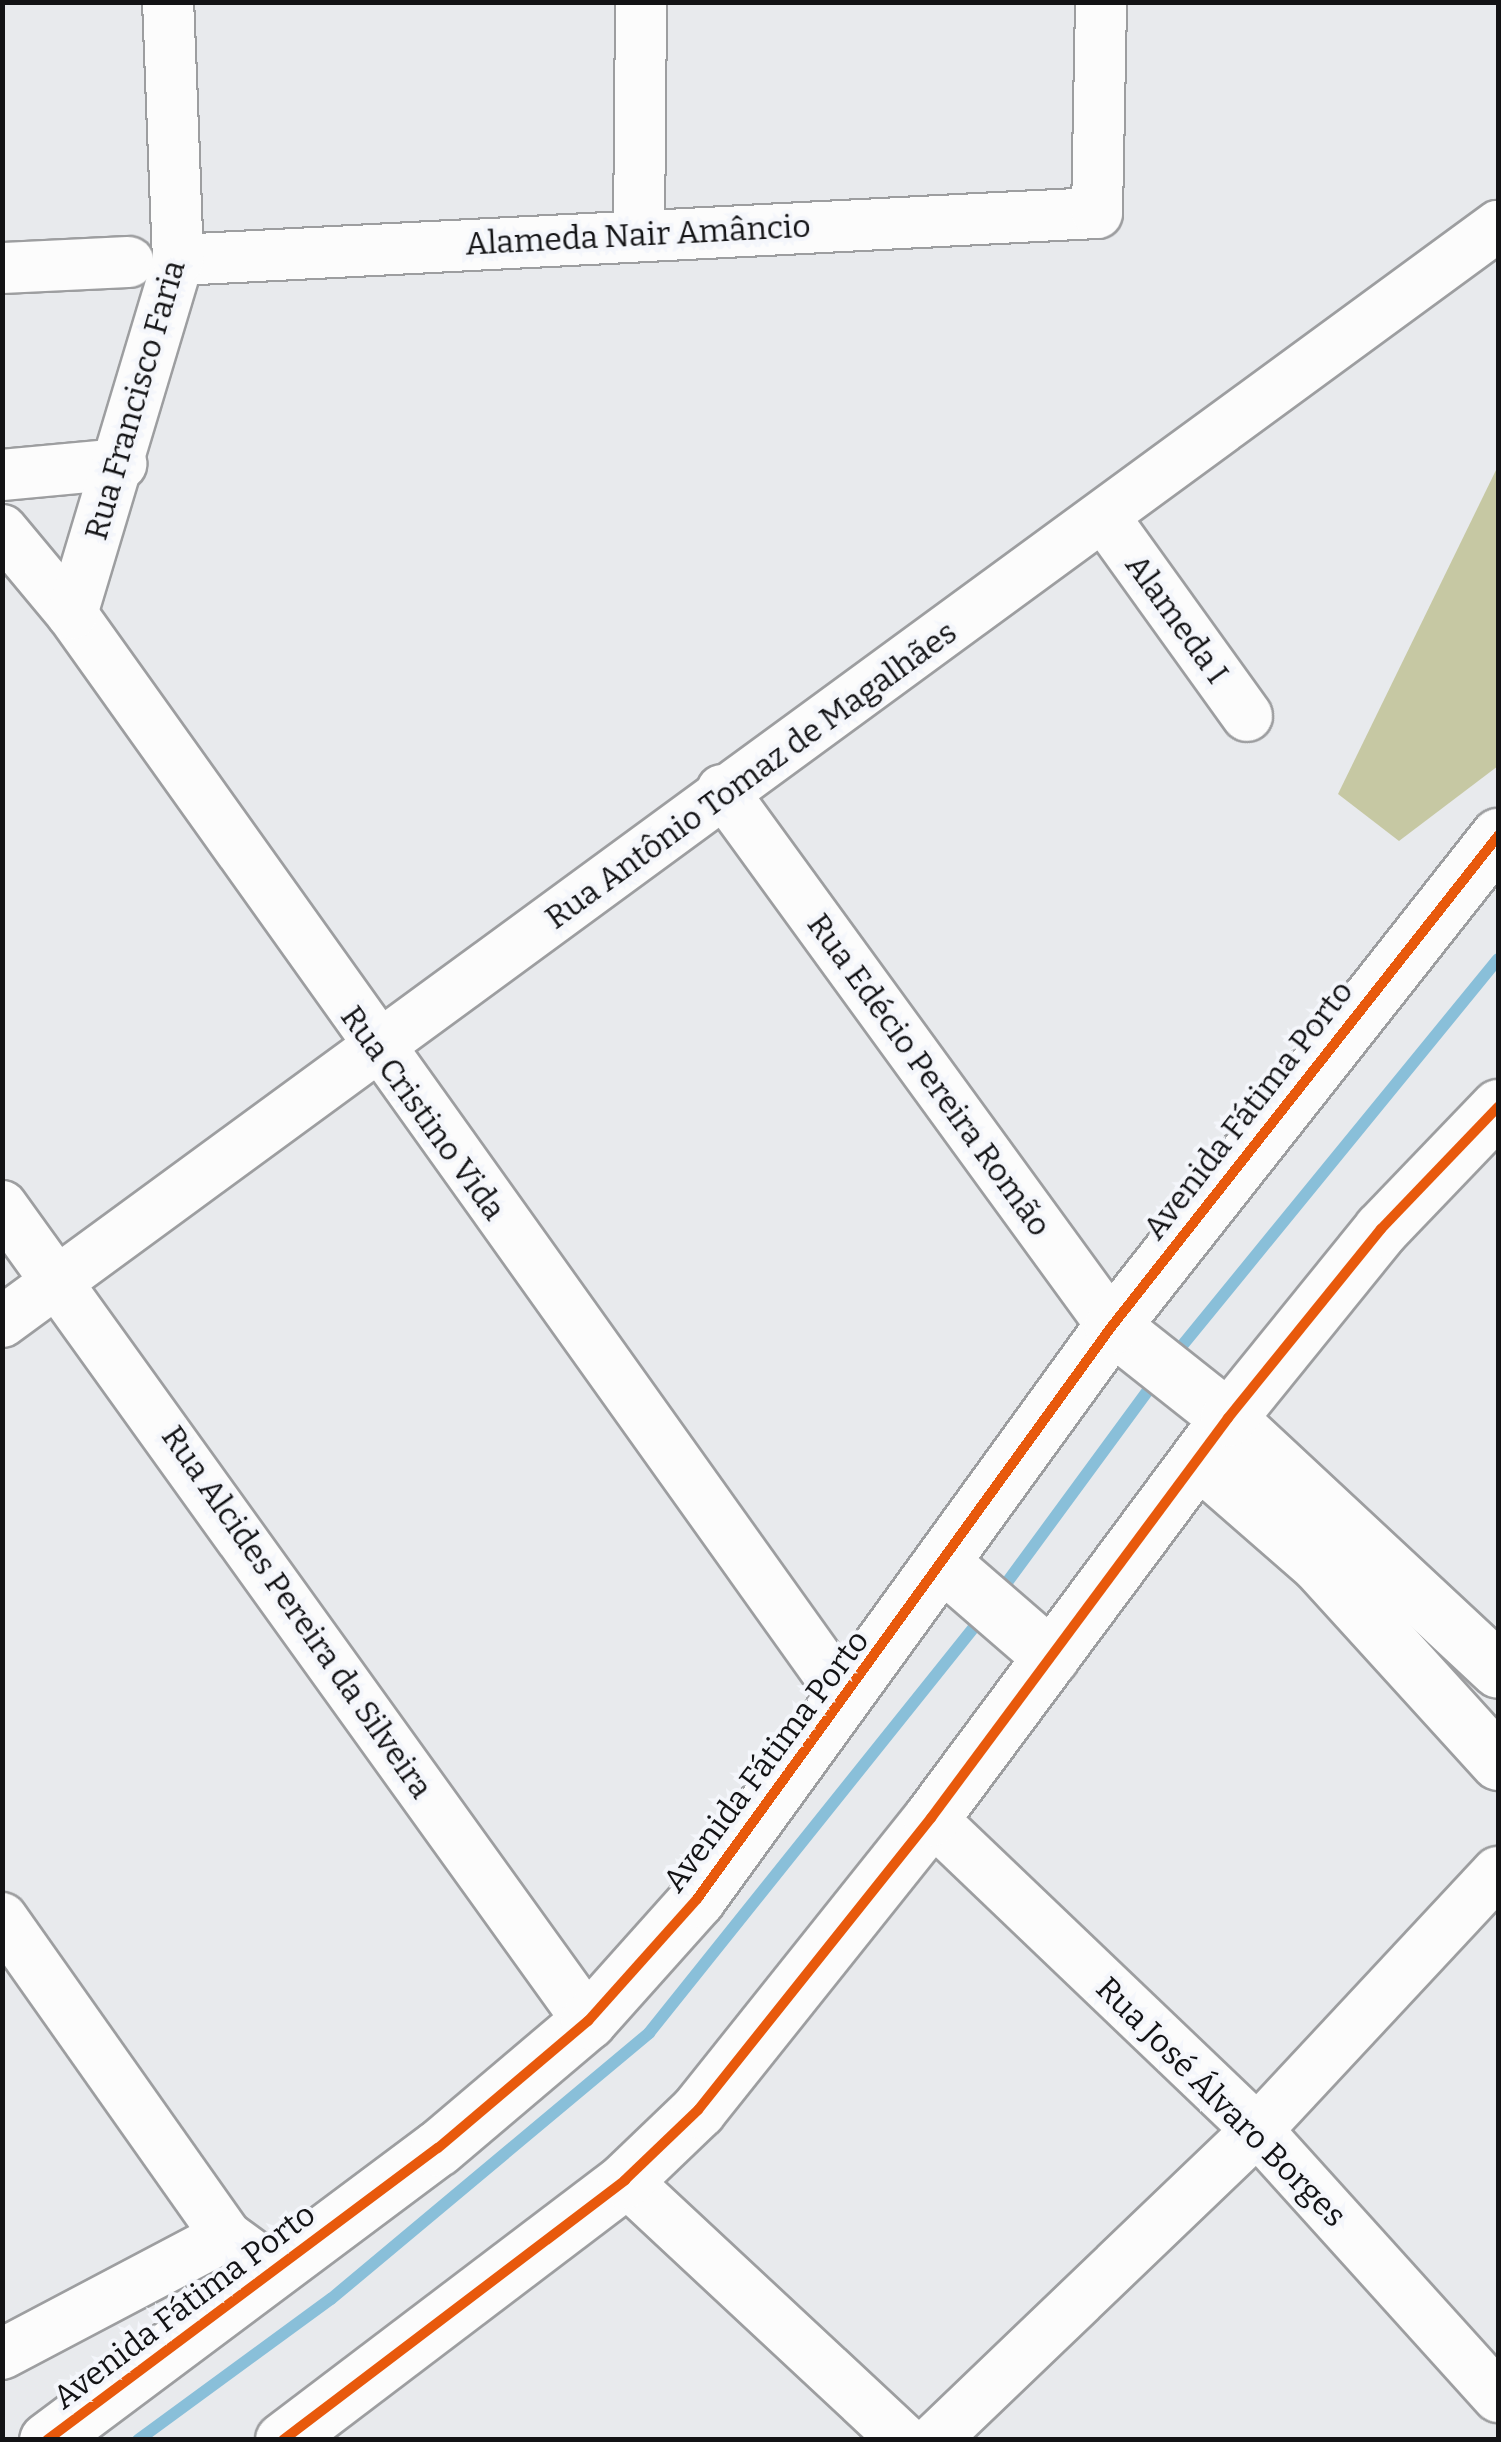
<!DOCTYPE html>
<html>
<head>
<meta charset="utf-8">
<style>
	body { margin:0 }
	#map { position:relative; width:1501px; height:2442px; overflow:hidden; background:#e8eaed; font-family:Bitter,serif }
	div>[style] { position:absolute }
	[style*='--x'] { left:calc(var(--x)*1px); top:calc(var(--y)*1px); width:calc(var(--w)*1px); rotate:calc(var(--a)*1deg) }
	.forest>* { inset:0; background:#c6c8a3 }
	.stream>* { height:12px; margin:-6px; padding:0 6px; transform-origin:6px; border-radius:6px; background:#89bfd9 }
	.roads { filter:drop-shadow(2px 0 #9d9ea0) drop-shadow(-2px 0 #9d9ea0) drop-shadow(0 2px #9d9ea0) drop-shadow(0 -2px #9d9ea0) }
	.street>* { height:50px; margin:-25px; padding:0 25px; transform-origin:25px; border-radius:25px; background:#fcfcfc }
	.secondary>* { height:55px; margin:-27.5px; padding:0 27.5px; transform-origin:27.5px; border-radius:27.5px; background:#fcfcfc }
	.cycleway>* { height:10px; margin:-5px; padding:0 5px; transform-origin:5px; border-radius:5px; background:#e8590c }
	span { translate:-50% -50%; white-space:nowrap; text-align:center; line-height:1.15; -webkit-text-stroke:8px #f4f6fb; paint-order:stroke }
	.street-label { font-size:32px; color:#131315 }
	.frame { position:absolute; inset:0; border:5px solid #131315; pointer-events:none }
</style>
</head>
<body>
<div id="map">
	<div class="forest">
		<i style="clip-path:polygon(1498px 466px,1498px 766px,1399px 841px,1338px 794px)"></i>
	</div>
	<div class="stream">
		<i style="--x:1172;--y:1358;--w:515;--a:-50.75"></i>
		<i style="--x:997;--y:1596;--w:270;--a:-53.7"></i>
		<i style="--x:138;--y:2440;--w:239;--a:-36.2"></i>
		<i style="--x:331;--y:2299;--w:415;--a:-39.9"></i>
		<i style="--x:649;--y:2033;--w:534;--a:-51.31"></i>
	</div>
	<div class="roads">
		<div class="street">
			<i style="--x:639;--y:234;--w:232;--a:-89.5"></i>
			<i style="--x:178;--y:260;--w:920;--a:-2.93"></i>
			<i style="--x:1097;--y:213;--w:211;--a:-88.9"></i>
			<i style="--x:2;--y:268;--w:127;--a:-2.7"></i>
			<i style="--x:2;--y:475;--w:120;--a:-5.3"></i>
			<i style="--x:1107;--y:521;--w:240;--a:54.3"></i>
			<i style="--x:2;--y:530;--w:109;--a:50.2"></i>
			<i style="--x:72;--y:614;--w:1329;--a:54.49"></i>
			<i style="--x:72;--y:614;--w:370;--a:-73.3"></i>
			<i style="--x:178;--y:260;--w:258;--a:-92.2"></i>
			<i style="--x:722;--y:790;--w:663;--a:53.96"></i>
			<i style="--x:2;--y:1206;--w:1004;--a:54.28"></i>
			<i style="--x:2;--y:1322;--w:1855;--a:-36.23"></i>
			<i style="--x:931;--y:1818;--w:451;--a:43.7"></i>
			<i style="--x:1257;--y:2130;--w:360;--a:47.9"></i>
			<i style="--x:2;--y:1918;--w:389;--a:54.8"></i>
			<i style="--x:226;--y:2236;--w:59;--a:36.1"></i>
			<i style="--x:625;--y:2180;--w:381;--a:43"></i>
			<i style="--x:2;--y:2354;--w:253;--a:-27.8"></i>
			<i style="--x:934;--y:2440;--w:448;--a:-43.8"></i>
			<i style="--x:1257;--y:2130;--w:353;--a:-47"></i>
		</div>
		<div class="secondary">
			<i style="--x:1112;--y:1326;--w:148;--a:38.4"></i>
			<i style="--x:1228;--y:1418;--w:369;--a:43"></i>
			<i style="--x:1200;--y:1461;--w:157;--a:41.1"></i>
			<i style="--x:1318;--y:1564;--w:268;--a:47.7"></i>
			<i style="--x:946;--y:1566;--w:139;--a:40.9"></i>
			<i style="--x:47;--y:2440;--w:488;--a:-36.8"></i>
			<i style="--x:438;--y:2148;--w:197;--a:-40.3"></i>
			<i style="--x:588;--y:2021;--w:164;--a:-48.2"></i>
			<i style="--x:697;--y:1899;--w:707;--a:-54.09"></i>
			<i style="--x:1112;--y:1326;--w:624;--a:-51.77"></i>
			<i style="--x:283;--y:2440;--w:430;--a:-37.2"></i>
			<i style="--x:625;--y:2180;--w:101;--a:-43.8"></i>
			<i style="--x:698;--y:2110;--w:374;--a:-51.4"></i>
			<i style="--x:931;--y:1818;--w:498;--a:-53.4"></i>
			<i style="--x:1228;--y:1418;--w:243;--a:-51"></i>
			<i style="--x:1381;--y:1229;--w:169;--a:-46.2"></i>
		</div>
	</div>
	<div class="cycleway">
		<i style="--x:47;--y:2440;--w:488;--a:-36.8"></i>
		<i style="--x:438;--y:2148;--w:197;--a:-40.3"></i>
		<i style="--x:588;--y:2021;--w:164;--a:-48.2"></i>
		<i style="--x:697;--y:1899;--w:707;--a:-54.09"></i>
		<i style="--x:1112;--y:1326;--w:624;--a:-51.77"></i>
		<i style="--x:283;--y:2440;--w:430;--a:-37.2"></i>
		<i style="--x:625;--y:2180;--w:101;--a:-43.8"></i>
		<i style="--x:698;--y:2110;--w:374;--a:-51.4"></i>
		<i style="--x:931;--y:1818;--w:498;--a:-53.4"></i>
		<i style="--x:1228;--y:1418;--w:243;--a:-51"></i>
		<i style="--x:1381;--y:1229;--w:169;--a:-46.2"></i>
	</div>
	<div class="street-label">
		<span style="left:638px;top:235px;rotate:-3deg">Alameda Nair Amâncio</span>
		<span style="left:135px;top:400px;rotate:-74deg">Rua Francisco Faria</span>
		<span style="left:1177px;top:619px;rotate:54deg">Alameda I</span>
		<span style="left:751px;top:775px;rotate:-36deg">Rua Antônio Tomaz de Magalhães</span>
		<span style="left:929px;top:1075px;rotate:54deg">Rua Edécio Pereira Romão</span>
		<span style="left:1248px;top:1110px;rotate:-52deg">Avenida Fátima Porto</span>
		<span style="left:423px;top:1113px;rotate:54deg">Rua Cristino Vida</span>
		<span style="left:297px;top:1612px;rotate:55deg">Rua Alcides Pereira da Silveira</span>
		<span style="left:766px;top:1761px;rotate:-53deg">Avenida Fátima Porto</span>
		<span style="left:1221px;top:2102px;rotate:45deg">Rua José Álvaro Borges</span>
		<span style="left:184px;top:2306px;rotate:-37deg">Avenida Fátima Porto</span>
	</div>
	<div class="frame"></div>
</div>
</body>
</html>
